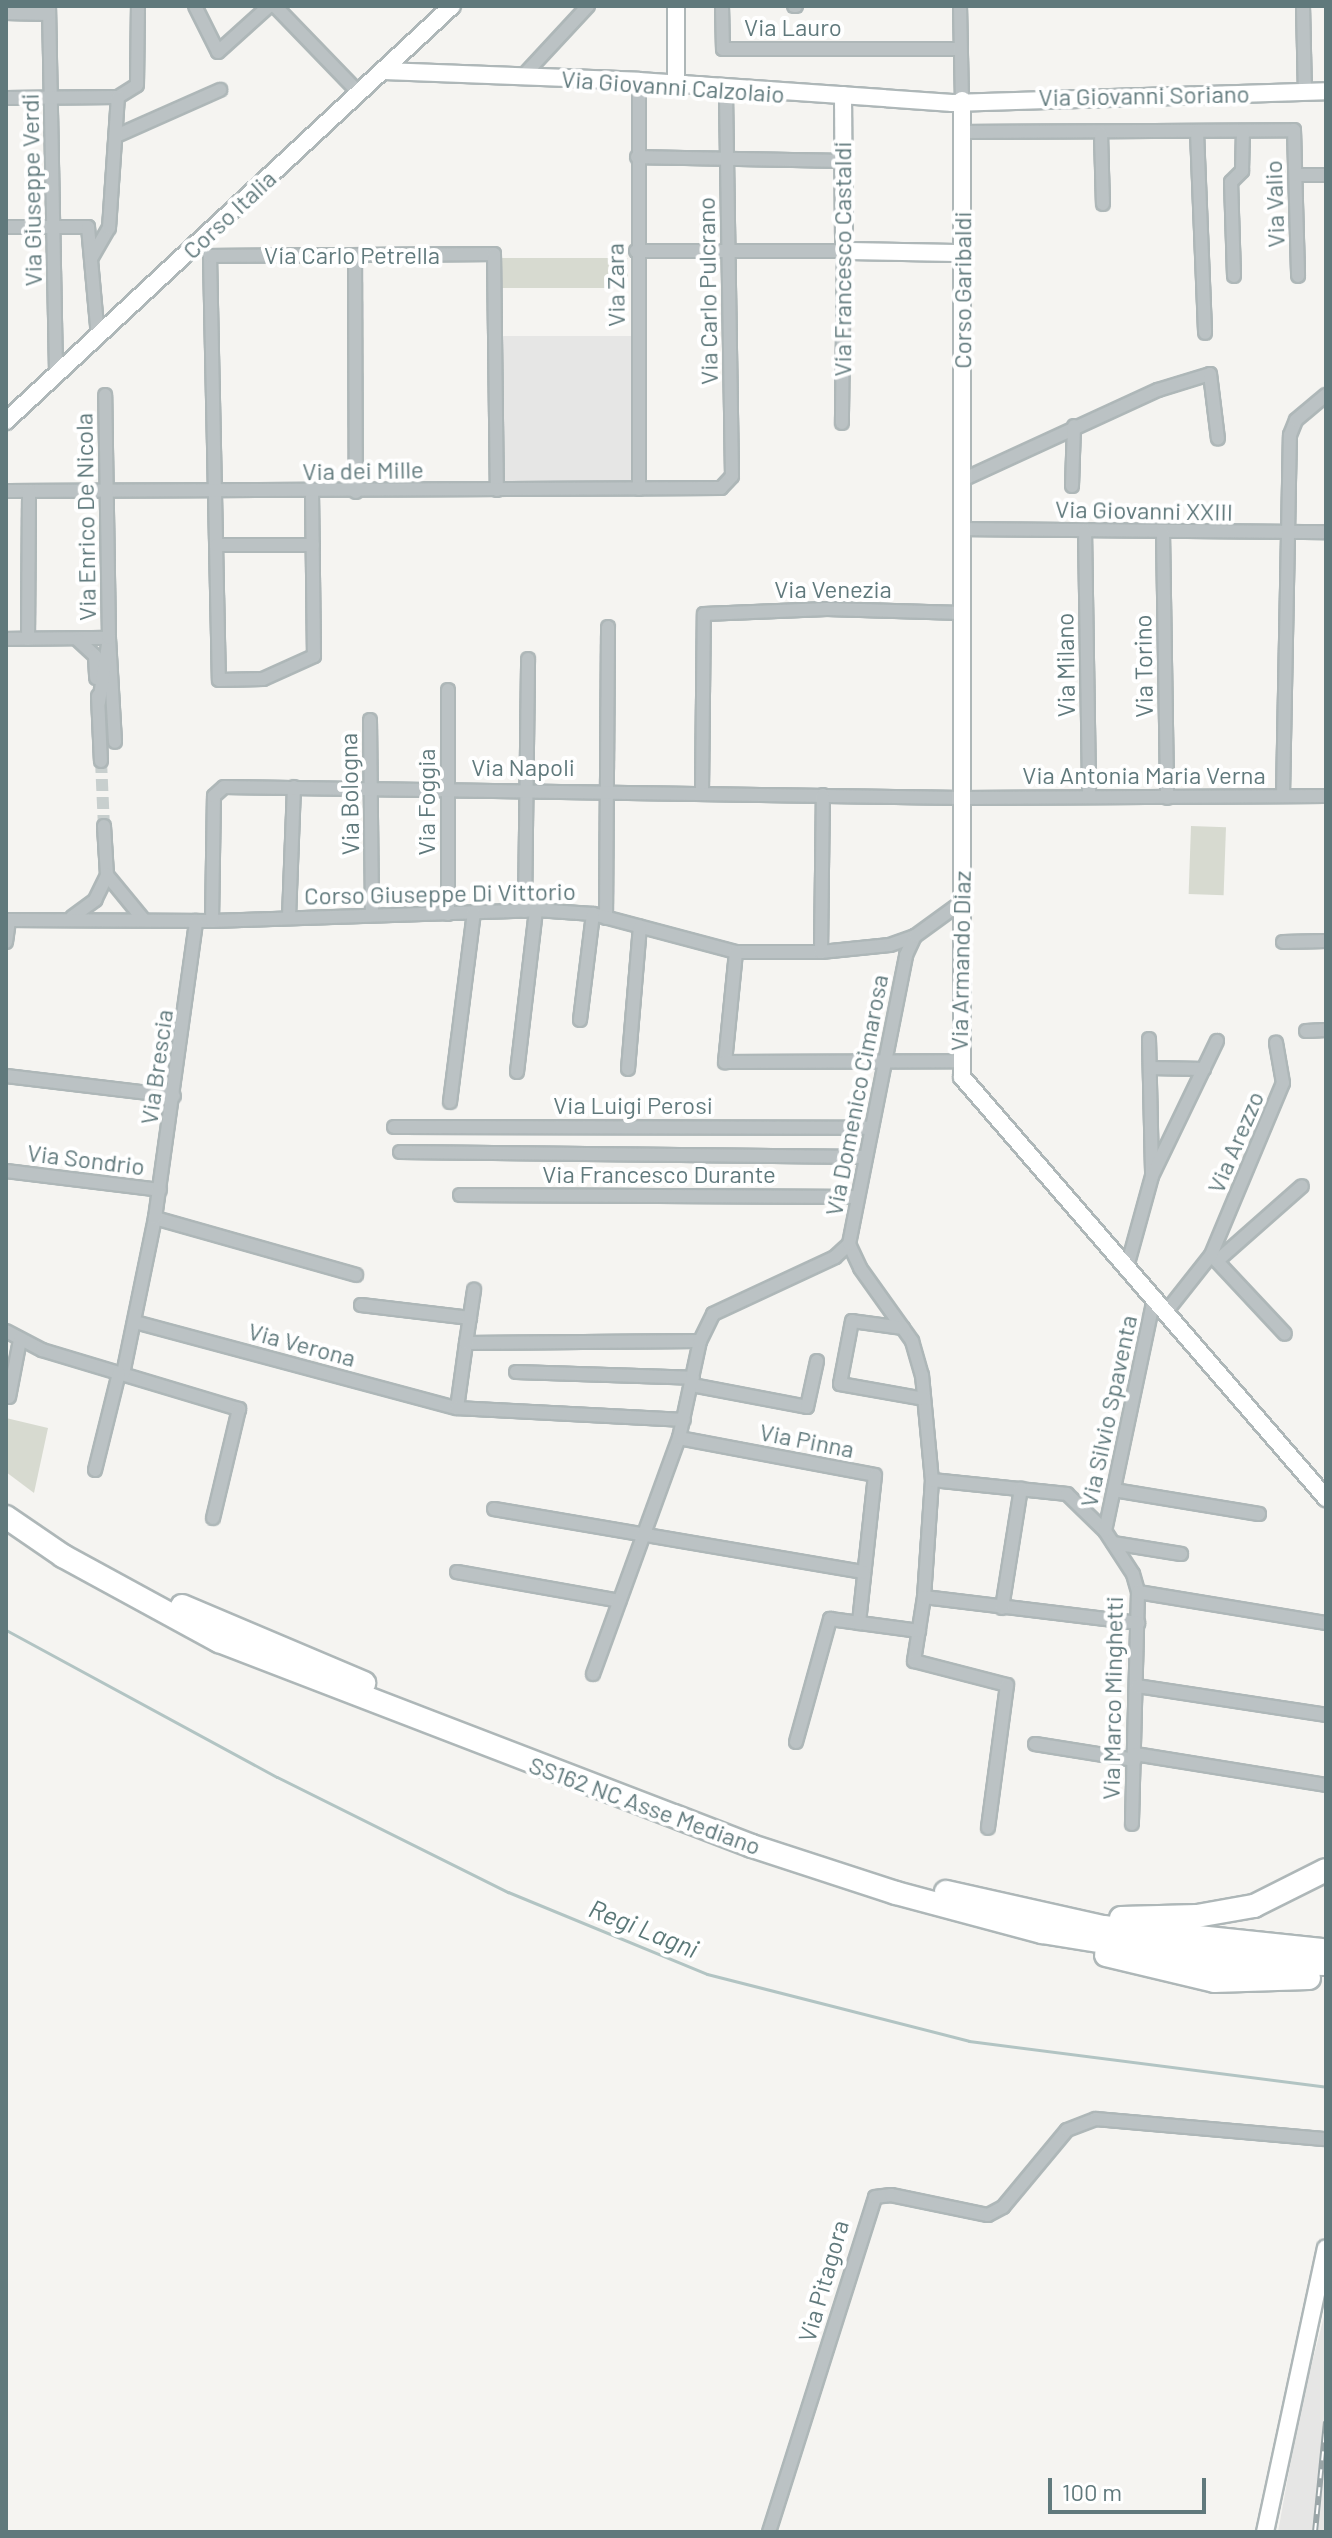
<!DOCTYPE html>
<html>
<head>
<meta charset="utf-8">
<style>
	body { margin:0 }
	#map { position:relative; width:1332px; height:2538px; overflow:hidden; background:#f5f4f1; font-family:Barlow,sans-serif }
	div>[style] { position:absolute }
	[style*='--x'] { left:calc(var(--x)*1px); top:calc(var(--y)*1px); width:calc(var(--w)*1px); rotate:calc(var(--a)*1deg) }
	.built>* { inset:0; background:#e6e6e5; transform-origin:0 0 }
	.green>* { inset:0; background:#d7dad0; transform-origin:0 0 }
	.stream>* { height:3px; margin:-1.5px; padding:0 1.5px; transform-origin:1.5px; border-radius:1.5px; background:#b2c4c3 }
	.street-tunnel>* { height:12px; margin-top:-6px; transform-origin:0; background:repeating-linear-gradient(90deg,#c8cfce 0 12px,transparent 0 18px) }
	.roads { filter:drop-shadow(2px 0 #aeb7b8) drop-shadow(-2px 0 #aeb7b8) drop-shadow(0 2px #aeb7b8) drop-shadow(0 -2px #aeb7b8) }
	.street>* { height:12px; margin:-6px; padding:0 6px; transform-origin:6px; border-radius:6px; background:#bbc2c4 }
	.secondary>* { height:16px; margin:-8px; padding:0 8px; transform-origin:8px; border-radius:8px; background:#fff }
	.highway>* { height:22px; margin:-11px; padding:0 11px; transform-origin:11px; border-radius:11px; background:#fff }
	.rail>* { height:6px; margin-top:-3px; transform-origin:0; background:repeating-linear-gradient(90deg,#fff 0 9px,#9ba6a8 0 18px); box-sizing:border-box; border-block:2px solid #9ba6a8 }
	span { translate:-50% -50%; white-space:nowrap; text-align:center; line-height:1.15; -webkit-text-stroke:8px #fff; paint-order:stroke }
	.street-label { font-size:24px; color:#60797c }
	.water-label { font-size:26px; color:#5b7878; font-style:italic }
	.frame { position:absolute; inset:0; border:8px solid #60797c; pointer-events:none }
	.scale { position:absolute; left:1048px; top:2478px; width:158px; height:36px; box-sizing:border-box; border:4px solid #60797c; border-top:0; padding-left:10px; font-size:24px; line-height:28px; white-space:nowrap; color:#60797c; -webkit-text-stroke:6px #fff; paint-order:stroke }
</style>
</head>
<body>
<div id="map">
	<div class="built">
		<i style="left:638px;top:336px;width:153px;height:142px;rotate:90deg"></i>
		<i style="clip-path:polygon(1326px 2309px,1326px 2532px,1278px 2532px,1301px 2405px)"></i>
	</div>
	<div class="green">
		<i style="left:502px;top:258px;width:126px;height:30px"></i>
		<i style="left:1191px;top:826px;width:35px;height:68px;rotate:2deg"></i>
		<i style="clip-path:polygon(6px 1418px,48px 1428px,34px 1493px,6px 1472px)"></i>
	</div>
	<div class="stream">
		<i style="--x:6;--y:1630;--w:308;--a:28.5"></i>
		<i style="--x:277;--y:1777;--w:258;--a:26.5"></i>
		<i style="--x:508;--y:1892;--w:215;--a:22.4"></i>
		<i style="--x:707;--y:1974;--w:270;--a:14.3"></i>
		<i style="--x:969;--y:2041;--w:360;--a:7.3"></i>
	</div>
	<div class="street-tunnel">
		<i style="--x:101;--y:761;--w:65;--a:87.4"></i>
	</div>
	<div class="roads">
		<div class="street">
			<i style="--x:49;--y:6;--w:367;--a:88.9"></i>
			<i style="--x:195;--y:6;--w:51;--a:63.4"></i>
			<i style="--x:218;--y:52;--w:69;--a:-42"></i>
			<i style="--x:275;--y:6;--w:121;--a:46"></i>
			<i style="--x:722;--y:6;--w:43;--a:88.7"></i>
			<i style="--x:723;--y:49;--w:236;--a:0"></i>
			<i style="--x:794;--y:6;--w:2;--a:0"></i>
			<i style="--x:960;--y:6;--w:94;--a:88.8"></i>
			<i style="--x:1303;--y:6;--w:85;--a:88.7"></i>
			<i style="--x:6;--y:13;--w:43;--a:1.3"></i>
			<i style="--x:522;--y:77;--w:97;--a:-47.1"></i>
			<i style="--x:639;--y:81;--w:408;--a:90"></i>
			<i style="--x:6;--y:98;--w:112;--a:-0.5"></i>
			<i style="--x:118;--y:97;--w:22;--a:-32"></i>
			<i style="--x:137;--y:85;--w:79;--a:-89.3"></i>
			<i style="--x:962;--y:132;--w:332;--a:-0.3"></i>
			<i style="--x:1294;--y:130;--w:146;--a:88.4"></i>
			<i style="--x:1197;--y:132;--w:201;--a:87.7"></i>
			<i style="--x:1101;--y:134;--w:70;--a:88.4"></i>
			<i style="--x:116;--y:136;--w:114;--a:-23.9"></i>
			<i style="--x:637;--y:157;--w:203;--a:1.1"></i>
			<i style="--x:1297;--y:175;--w:29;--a:0"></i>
			<i style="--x:6;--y:227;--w:82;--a:0"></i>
			<i style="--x:88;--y:227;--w:109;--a:84.8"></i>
			<i style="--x:636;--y:251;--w:208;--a:0"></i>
			<i style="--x:844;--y:251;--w:172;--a:90.7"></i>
			<i style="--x:355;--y:255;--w:237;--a:89.8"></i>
			<i style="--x:210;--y:256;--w:424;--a:88.8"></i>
			<i style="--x:219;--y:680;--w:44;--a:-1.3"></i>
			<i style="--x:263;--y:679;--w:56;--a:-24.3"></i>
			<i style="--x:314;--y:656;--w:164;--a:-90.7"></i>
			<i style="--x:210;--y:256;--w:284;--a:-0.4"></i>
			<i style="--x:494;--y:254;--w:236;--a:89.3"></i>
			<i style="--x:92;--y:257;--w:34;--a:-60"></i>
			<i style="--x:109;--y:228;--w:131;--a:-86.1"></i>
			<i style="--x:1234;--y:276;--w:94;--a:-91.8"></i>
			<i style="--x:1231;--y:182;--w:16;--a:-45"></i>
			<i style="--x:1242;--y:171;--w:40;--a:-88.6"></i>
			<i style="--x:962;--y:480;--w:216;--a:-24.7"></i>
			<i style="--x:1158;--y:390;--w:54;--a:-17.1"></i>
			<i style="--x:1210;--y:374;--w:65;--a:83"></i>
			<i style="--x:1072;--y:486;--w:60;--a:-88.1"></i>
			<i style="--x:6;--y:491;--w:715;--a:-0.24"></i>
			<i style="--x:721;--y:488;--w:16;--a:-47"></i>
			<i style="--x:732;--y:476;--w:386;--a:-90.9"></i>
			<i style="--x:962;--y:529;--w:364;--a:0.5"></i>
			<i style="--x:1085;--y:531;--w:266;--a:89.1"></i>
			<i style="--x:1163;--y:533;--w:265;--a:89.1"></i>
			<i style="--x:216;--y:545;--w:97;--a:0"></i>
			<i style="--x:6;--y:639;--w:103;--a:-0.6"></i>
			<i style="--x:109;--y:638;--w:104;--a:86.7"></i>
			<i style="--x:28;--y:639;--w:148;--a:-89.6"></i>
			<i style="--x:78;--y:640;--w:23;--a:43"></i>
			<i style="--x:95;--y:656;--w:22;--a:87"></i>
			<i style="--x:98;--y:696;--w:65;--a:87.4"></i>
			<i style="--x:99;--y:702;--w:65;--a:-81.1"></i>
			<i style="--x:109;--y:638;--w:243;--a:-90.9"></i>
			<i style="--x:370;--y:720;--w:195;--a:89.4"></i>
			<i style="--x:702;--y:791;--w:177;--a:-89.4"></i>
			<i style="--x:704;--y:614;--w:123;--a:-2.3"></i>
			<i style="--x:827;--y:609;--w:135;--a:1.7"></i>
			<i style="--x:1283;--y:795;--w:360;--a:-88.9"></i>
			<i style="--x:1290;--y:435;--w:16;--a:-68"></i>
			<i style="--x:1296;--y:420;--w:39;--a:-40"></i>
			<i style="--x:104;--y:826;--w:49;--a:86.5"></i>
			<i style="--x:107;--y:875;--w:58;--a:50.6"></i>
			<i style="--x:525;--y:911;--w:252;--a:-89.3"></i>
			<i style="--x:448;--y:914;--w:224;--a:-90"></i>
			<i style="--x:72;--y:917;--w:29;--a:-36"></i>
			<i style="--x:95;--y:900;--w:28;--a:-64"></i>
			<i style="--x:289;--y:917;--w:130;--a:-87.8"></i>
			<i style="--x:606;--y:918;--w:291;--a:-89.6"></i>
			<i style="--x:6;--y:920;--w:206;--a:0.3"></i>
			<i style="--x:212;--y:921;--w:324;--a:-1.9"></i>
			<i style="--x:536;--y:910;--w:57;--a:4"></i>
			<i style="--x:593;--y:914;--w:148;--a:14.9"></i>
			<i style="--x:736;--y:952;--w:85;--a:0"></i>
			<i style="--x:821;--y:952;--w:69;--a:-5.8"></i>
			<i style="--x:890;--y:945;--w:27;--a:-20"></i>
			<i style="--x:212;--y:921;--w:125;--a:-89.1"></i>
			<i style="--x:214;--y:796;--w:13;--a:-42"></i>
			<i style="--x:224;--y:787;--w:738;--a:0.85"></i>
			<i style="--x:962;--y:798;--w:364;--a:-0.3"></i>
			<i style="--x:6;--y:942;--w:22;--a:-82"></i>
			<i style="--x:1283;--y:942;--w:43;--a:-1.3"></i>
			<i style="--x:736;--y:952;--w:111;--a:95.7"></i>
			<i style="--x:725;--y:1062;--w:233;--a:-0.2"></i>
			<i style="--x:821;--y:952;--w:157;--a:-89.3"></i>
			<i style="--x:580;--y:1020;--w:107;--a:-83"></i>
			<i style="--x:1306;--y:1031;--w:20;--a:-3"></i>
			<i style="--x:1149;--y:1039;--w:134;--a:88.7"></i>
			<i style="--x:1150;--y:1068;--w:54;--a:1.1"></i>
			<i style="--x:628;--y:1069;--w:143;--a:-85.2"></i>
			<i style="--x:517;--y:1072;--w:163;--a:-83.3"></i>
			<i style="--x:6;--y:1076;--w:169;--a:6.8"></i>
			<i style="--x:450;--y:1102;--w:191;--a:-82.8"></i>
			<i style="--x:394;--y:1127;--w:477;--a:0.1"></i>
			<i style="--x:400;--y:1152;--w:466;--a:0.6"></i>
			<i style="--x:6;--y:1171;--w:155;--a:7"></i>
			<i style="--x:460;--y:1195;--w:397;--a:0.3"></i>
			<i style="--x:155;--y:1218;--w:209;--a:15.8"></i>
			<i style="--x:849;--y:1244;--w:26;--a:65"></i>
			<i style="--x:860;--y:1268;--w:90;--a:54.5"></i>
			<i style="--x:912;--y:1341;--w:35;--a:74"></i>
			<i style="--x:922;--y:1375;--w:105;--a:84.6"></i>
			<i style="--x:932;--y:1480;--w:117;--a:93.9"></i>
			<i style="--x:924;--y:1597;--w:65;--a:98.9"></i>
			<i style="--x:914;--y:1661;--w:96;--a:14.5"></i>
			<i style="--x:1007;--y:1685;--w:144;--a:97.6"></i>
			<i style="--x:1213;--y:1257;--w:105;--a:46.9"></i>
			<i style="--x:1217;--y:1261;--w:113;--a:-41.4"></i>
			<i style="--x:1127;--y:1267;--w:94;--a:-74.6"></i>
			<i style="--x:1152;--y:1176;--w:150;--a:-64.3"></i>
			<i style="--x:361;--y:1305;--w:110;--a:6.8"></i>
			<i style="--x:1166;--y:1312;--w:73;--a:-51.7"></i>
			<i style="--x:1211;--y:1255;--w:186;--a:-67.3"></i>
			<i style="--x:1283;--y:1083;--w:41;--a:-99.9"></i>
			<i style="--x:135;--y:1322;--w:333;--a:15"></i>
			<i style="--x:457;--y:1408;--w:66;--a:-82.1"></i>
			<i style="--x:466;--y:1343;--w:234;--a:-0.5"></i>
			<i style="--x:903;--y:1328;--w:51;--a:-172.2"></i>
			<i style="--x:852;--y:1321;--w:64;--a:100.8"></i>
			<i style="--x:840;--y:1384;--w:85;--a:10.1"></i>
			<i style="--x:6;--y:1331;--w:41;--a:27.8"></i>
			<i style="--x:42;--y:1350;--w:206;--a:16.7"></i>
			<i style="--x:239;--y:1409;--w:112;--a:103.4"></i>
			<i style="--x:466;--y:1343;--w:54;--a:-81.4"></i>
			<i style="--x:516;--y:1372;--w:177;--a:1.9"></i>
			<i style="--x:123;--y:1374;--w:159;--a:-78.4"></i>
			<i style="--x:155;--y:1218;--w:300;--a:-82.1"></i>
			<i style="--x:692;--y:1385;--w:117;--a:10.8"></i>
			<i style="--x:807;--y:1407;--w:47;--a:-77.7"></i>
			<i style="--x:9;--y:1397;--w:58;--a:-79.1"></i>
			<i style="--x:457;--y:1408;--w:227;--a:3"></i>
			<i style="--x:679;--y:1438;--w:199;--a:10.7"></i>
			<i style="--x:875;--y:1475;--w:149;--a:96.2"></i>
			<i style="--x:95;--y:1470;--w:100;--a:-76.1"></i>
			<i style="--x:932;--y:1480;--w:136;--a:5.9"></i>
			<i style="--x:1067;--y:1494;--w:53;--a:44.2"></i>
			<i style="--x:1105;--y:1531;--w:51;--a:56.9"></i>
			<i style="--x:1133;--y:1574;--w:19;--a:74"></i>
			<i style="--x:1138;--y:1592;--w:232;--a:91.5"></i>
			<i style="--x:1114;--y:1490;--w:147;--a:9.4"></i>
			<i style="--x:494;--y:1509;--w:375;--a:9.7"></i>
			<i style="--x:1105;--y:1531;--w:237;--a:-78.1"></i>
			<i style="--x:1113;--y:1543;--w:69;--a:9.2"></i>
			<i style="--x:457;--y:1572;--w:165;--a:10.1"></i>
			<i style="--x:1138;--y:1592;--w:191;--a:9.4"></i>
			<i style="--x:924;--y:1597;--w:216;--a:6.9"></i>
			<i style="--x:1002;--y:1608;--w:121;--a:-81"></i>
			<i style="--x:593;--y:1674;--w:251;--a:-70"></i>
			<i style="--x:679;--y:1438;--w:99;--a:-77.8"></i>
			<i style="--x:700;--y:1341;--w:30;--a:-64"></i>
			<i style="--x:713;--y:1314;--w:135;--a:-25"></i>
			<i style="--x:835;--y:1257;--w:19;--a:-43"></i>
			<i style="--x:849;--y:1244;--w:295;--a:-78.8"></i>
			<i style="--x:906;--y:955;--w:21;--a:-65"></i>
			<i style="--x:915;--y:936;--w:58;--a:-35.9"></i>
			<i style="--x:1137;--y:1686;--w:191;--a:8.7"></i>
			<i style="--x:796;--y:1742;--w:128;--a:-74.5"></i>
			<i style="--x:830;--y:1619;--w:90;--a:7.7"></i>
			<i style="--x:1035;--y:1744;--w:101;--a:9.1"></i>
			<i style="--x:1135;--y:1754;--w:193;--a:9.2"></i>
			<i style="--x:769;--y:2532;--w:351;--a:-72.4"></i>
			<i style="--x:875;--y:2197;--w:16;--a:-7"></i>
			<i style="--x:891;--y:2195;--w:99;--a:11.7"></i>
			<i style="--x:988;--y:2215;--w:17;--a:-28"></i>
			<i style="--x:1003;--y:2207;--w:100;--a:-50.3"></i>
			<i style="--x:1067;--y:2130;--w:31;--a:-21"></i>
			<i style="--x:1096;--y:2119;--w:231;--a:5"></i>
		</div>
		<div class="secondary">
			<i style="--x:676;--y:6;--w:79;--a:90"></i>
			<i style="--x:384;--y:71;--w:255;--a:2.2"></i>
			<i style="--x:639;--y:81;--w:314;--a:4"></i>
			<i style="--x:952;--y:103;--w:374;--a:-1.8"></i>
			<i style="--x:843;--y:95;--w:156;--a:89.6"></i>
			<i style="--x:844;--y:251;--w:117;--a:1"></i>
			<i style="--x:962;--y:100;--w:977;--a:90"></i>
			<i style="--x:962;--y:1077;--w:557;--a:49.15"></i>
			<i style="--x:6;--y:421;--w:609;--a:-42.94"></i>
			<i style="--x:1265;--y:2532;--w:290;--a:-77.9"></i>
		</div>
		<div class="highway">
			<i style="--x:6;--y:1517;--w:69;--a:34.4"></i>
			<i style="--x:63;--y:1556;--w:178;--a:28.6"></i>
			<i style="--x:219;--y:1641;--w:571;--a:21.04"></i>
			<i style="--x:752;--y:1846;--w:151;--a:18.1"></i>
			<i style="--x:896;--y:1893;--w:151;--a:15"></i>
			<i style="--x:1042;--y:1932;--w:190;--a:9.1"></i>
			<i style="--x:1230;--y:1962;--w:96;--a:1.2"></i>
			<i style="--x:182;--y:1606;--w:198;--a:22.9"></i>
			<i style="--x:946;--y:1892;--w:161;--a:12.6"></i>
			<i style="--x:1103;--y:1927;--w:220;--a:6"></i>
			<i style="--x:1121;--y:1918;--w:76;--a:-1.5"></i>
			<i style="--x:1197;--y:1916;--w:58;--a:-10"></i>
			<i style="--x:1254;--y:1906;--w:80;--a:-26.6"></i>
			<i style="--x:1106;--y:1955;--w:111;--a:13.5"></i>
			<i style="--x:1214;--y:1981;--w:95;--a:-1.8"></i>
		</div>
	</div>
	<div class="rail">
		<i style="--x:1315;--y:2532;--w:111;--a:-84.3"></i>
	</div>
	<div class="street-label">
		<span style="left:793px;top:27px">Via Lauro</span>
		<span style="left:673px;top:86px;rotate:4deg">Via Giovanni Calzolaio</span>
		<span style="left:1144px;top:95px;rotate:-1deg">Via Giovanni Soriano</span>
		<span style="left:31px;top:190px;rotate:-91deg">Via Giuseppe Verdi</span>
		<span style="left:1274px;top:204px;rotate:-92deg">Via Valio</span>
		<span style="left:229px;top:214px;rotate:-43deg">Corso Italia</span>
		<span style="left:352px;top:255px">Via Carlo Petrella</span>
		<span style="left:842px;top:259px;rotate:-90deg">Via Francesco Castaldi</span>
		<span style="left:615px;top:285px;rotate:-91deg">Via Zara</span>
		<span style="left:962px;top:290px;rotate:-90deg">Corso Garibaldi</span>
		<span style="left:707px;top:291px;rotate:-91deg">Via Carlo Pulcrano</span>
		<span style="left:363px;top:470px;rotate:-1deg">Via dei Mille</span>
		<span style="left:1144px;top:510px;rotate:1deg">Via Giovanni XXIII</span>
		<span style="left:85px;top:517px;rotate:-91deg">Via Enrico De Nicola</span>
		<span style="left:833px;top:589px">Via Venezia</span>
		<span style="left:1065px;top:665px;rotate:-91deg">Via Milano</span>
		<span style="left:1143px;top:666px;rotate:-91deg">Via Torino</span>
		<span style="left:523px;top:767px">Via Napoli</span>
		<span style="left:1144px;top:775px">Via Antonia Maria Verna</span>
		<span style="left:349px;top:794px;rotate:-91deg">Via Bologna</span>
		<span style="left:426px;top:802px;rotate:-90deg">Via Foggia</span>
		<span style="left:440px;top:893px;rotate:-1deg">Corso Giuseppe Di Vittorio</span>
		<span style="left:960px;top:961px;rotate:-89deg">Via Armando Diaz</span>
		<span style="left:156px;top:1067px;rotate:-82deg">Via Brescia</span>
		<span style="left:856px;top:1095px;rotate:-79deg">Via Domenico Cimarosa</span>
		<span style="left:633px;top:1105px">Via Luigi Perosi</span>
		<span style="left:1235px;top:1142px;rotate:-67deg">Via Arezzo</span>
		<span style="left:86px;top:1159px;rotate:7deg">Via Sondrio</span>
		<span style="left:659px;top:1174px">Via Francesco Durante</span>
		<span style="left:302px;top:1344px;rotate:15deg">Via Verona</span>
		<span style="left:1108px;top:1411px;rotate:-78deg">Via Silvio Spaventa</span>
		<span style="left:807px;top:1440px;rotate:11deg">Via Pinna</span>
		<span style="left:1112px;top:1698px;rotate:-89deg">Via Marco Minghetti</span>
		<span style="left:645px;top:1805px;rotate:20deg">SS162 NC Asse Mediano</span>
		<span style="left:823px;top:2281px;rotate:-74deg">Via Pitagora</span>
	</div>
	<div class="water-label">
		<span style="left:644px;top:1928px;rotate:22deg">Regi Lagni</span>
	</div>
	<div class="frame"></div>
	<div class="scale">100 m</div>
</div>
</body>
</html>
